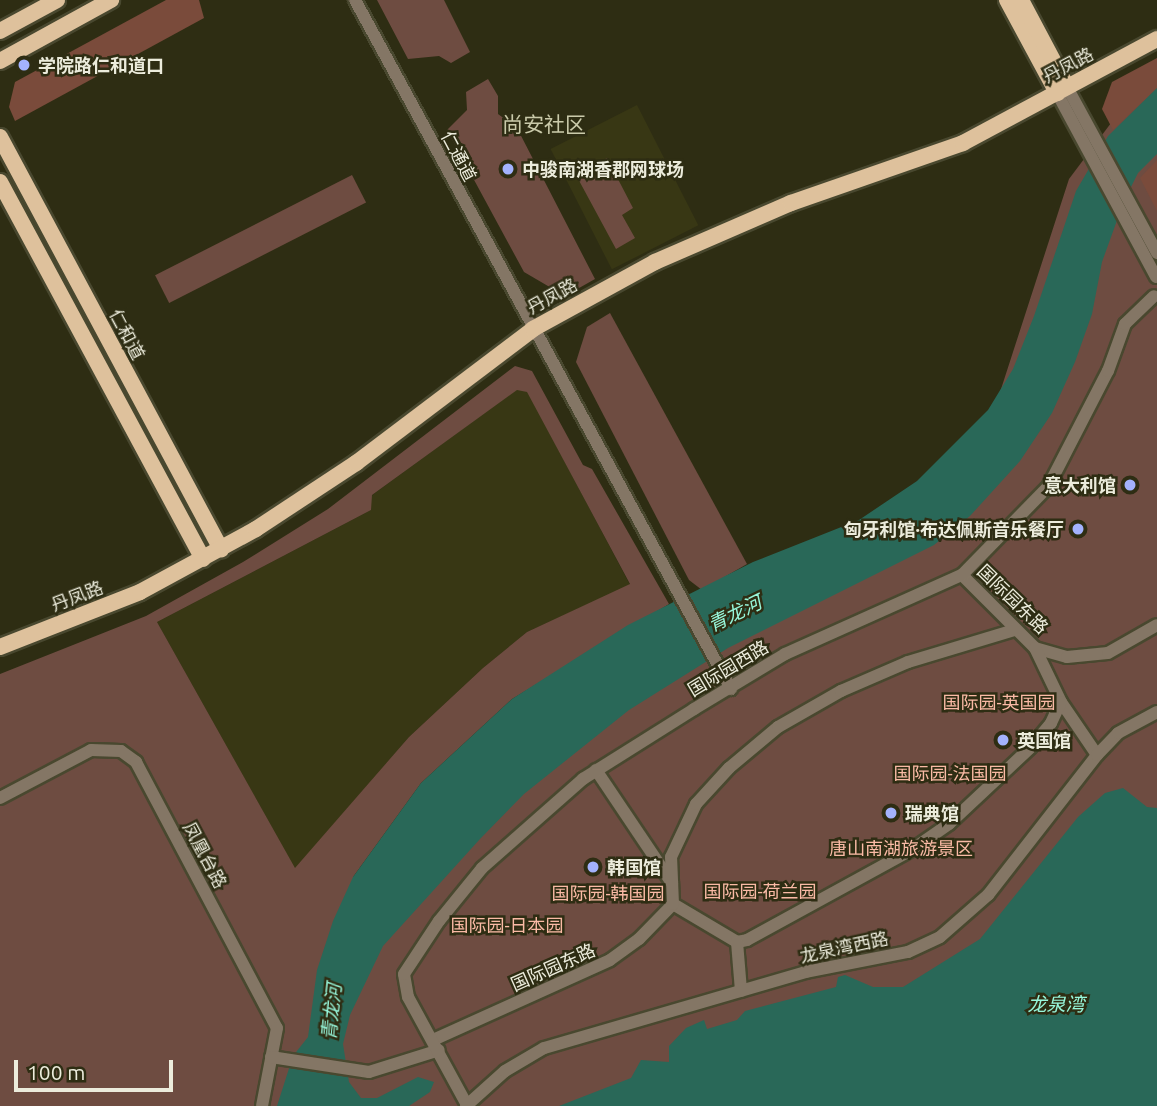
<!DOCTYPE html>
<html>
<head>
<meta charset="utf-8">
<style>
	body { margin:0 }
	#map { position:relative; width:1157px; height:1106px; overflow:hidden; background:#2e2d13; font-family:Ubuntu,"Noto Sans SC",sans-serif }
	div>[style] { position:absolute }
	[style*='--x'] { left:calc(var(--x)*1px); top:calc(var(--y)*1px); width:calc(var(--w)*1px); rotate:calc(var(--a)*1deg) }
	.built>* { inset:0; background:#383714; transform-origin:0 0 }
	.green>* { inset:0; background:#6e4c41; transform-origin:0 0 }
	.forest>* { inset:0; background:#7a4b3b }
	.water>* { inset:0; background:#296858 }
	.roads { filter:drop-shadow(2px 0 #49482f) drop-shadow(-2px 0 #49482f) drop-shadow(0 2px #49482f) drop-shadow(0 -2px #49482f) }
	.minor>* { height:12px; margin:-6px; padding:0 6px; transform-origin:6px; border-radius:6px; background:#847665 }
	.major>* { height:16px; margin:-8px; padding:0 8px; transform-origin:8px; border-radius:8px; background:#dec19c }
	.dots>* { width:19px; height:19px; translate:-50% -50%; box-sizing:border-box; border:4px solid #2e2d13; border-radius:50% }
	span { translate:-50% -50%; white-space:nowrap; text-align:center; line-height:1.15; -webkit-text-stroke:5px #2e2d13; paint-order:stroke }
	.poi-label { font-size:18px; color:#ececdc; font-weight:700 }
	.left { translate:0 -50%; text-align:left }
	.right { translate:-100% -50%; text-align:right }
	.street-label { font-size:18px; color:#ececdc }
	.park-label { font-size:18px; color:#fabaa5 }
	.water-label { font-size:19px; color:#97f7db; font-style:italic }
	.quarter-label { font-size:21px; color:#cacaaa }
	.scale { position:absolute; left:14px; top:1060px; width:159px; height:32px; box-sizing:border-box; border:4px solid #ececdc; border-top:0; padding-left:9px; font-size:21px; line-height:24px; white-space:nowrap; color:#ececdc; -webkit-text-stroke:5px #2e2d13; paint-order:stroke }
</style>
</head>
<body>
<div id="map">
	<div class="built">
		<i style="left:637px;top:105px;width:135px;height:97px;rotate:63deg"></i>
		<i style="clip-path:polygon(517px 389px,528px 392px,630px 585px,527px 632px,483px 668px,409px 737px,295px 869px,157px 622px,371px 510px,371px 496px)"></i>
	</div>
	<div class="green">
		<i style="clip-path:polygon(377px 0,444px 0,470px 52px,451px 63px,439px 56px,408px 59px)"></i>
		<i style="clip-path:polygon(488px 79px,498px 96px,498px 114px,517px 128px,595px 279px,565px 296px,524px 272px,447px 130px,467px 110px,466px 92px)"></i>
		<i style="clip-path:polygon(evenodd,1157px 80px,1157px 1106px,0 1106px,0 674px,146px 616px,243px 562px,328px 509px,515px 366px,532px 371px,583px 465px,592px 469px,669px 604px,512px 699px,421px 783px,353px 877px,876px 526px,991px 420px,1069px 179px,1126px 103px,1157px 80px,517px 390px,527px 392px,630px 584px,527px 632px,483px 668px,409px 737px,295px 868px,157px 622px,371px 510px,372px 495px,517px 390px)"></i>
		<i style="clip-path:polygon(607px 158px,633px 208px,622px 215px,635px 238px,616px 249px,576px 175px)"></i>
		<i style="left:352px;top:175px;width:31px;height:221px;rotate:63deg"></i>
		<i style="clip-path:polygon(610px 313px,747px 564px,702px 590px,689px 580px,576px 362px,587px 327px)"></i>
	</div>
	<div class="forest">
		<i style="clip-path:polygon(166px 0,199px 0,204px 18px,15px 121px,9px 107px,15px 82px)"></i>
		<i style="clip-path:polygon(1157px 58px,1157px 88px,1113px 130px,1102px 109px,1112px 82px)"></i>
		<i style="clip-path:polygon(1157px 160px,1157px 211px,1140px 178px)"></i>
	</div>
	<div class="water">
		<i style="clip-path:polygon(1157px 88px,1157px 154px,1138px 173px,1124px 201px,1102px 262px,1092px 314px,1075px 362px,1052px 413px,1020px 461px,970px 516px,934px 545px,728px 648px,629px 710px,524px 794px,480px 839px,383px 946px,350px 1015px,343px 1044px,349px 1082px,361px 1098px,377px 1098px,418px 1077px,434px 1082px,430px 1092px,409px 1106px,277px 1106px,293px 1056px,308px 1037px,317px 970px,333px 921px,353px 877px,421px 783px,512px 699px,628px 625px,753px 562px,859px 520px,917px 481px,988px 410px,1013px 369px,1034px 316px,1076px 191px,1108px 136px)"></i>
		<i style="clip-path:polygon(1123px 788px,1147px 807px,1157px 808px,1157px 1106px,559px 1106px,631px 1078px,641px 1060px,669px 1062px,669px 1046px,686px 1028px,704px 1020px,707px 1029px,737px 1020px,745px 1011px,836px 987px,838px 977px,845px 975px,873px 987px,903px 987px,980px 939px,1078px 817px,1105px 793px)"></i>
	</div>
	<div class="roads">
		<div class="minor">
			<i style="--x:355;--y:0;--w:785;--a:61.38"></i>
			<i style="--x:1067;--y:87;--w:189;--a:61.5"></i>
			<i style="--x:1057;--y:93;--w:209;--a:61.7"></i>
			<i style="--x:962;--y:575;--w:103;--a:45"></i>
			<i style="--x:1035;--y:648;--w:33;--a:16"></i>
			<i style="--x:1067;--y:657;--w:41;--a:-5.6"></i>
			<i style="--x:1108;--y:653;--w:56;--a:-29.7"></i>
			<i style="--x:1035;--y:648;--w:60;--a:64.3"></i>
			<i style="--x:1061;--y:702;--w:64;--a:55.8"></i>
			<i style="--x:596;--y:770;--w:136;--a:56.1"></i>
			<i style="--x:0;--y:798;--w:103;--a:-27.8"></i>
			<i style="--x:91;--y:750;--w:30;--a:2"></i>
			<i style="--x:121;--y:751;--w:19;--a:36"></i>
			<i style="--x:136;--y:762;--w:301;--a:62.1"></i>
			<i style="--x:277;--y:1028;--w:79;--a:100.9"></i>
			<i style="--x:673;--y:904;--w:74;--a:30.7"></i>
			<i style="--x:737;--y:942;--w:10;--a:-11"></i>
			<i style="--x:747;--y:940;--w:189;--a:-28.7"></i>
			<i style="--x:913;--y:849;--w:44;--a:-34.8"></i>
			<i style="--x:949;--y:824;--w:112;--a:-43.2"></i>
			<i style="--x:1031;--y:747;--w:31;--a:-50"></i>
			<i style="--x:1051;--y:723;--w:23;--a:-65"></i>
			<i style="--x:737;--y:942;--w:49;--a:85.3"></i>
			<i style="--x:433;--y:1040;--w:194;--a:-24.3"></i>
			<i style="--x:610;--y:960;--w:36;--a:-36"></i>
			<i style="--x:639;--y:939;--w:49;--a:-45.8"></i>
			<i style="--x:673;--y:904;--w:47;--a:-92.4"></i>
			<i style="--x:671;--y:857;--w:59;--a:-64.7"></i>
			<i style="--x:696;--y:804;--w:49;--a:-47.5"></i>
			<i style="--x:729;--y:768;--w:64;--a:-39.9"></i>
			<i style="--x:778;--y:727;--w:73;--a:-29.7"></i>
			<i style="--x:841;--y:691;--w:73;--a:-23.4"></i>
			<i style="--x:908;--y:662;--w:112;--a:-16.7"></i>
			<i style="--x:271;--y:1057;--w:99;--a:8.7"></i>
			<i style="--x:369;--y:1072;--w:73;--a:-17.4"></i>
			<i style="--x:467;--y:1105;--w:123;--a:-118.6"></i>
			<i style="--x:408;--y:997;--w:23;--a:-100"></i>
			<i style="--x:404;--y:974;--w:64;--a:-56.6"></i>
			<i style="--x:439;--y:921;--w:68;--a:-50.9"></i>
			<i style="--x:482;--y:868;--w:135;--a:-41.4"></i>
			<i style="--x:583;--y:779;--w:131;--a:-32.2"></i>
			<i style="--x:694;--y:709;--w:106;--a:-31.1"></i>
			<i style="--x:785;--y:654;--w:194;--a:-24.1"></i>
			<i style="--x:962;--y:575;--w:123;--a:-45.7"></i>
			<i style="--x:1048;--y:487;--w:131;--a:-62.7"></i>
			<i style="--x:1108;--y:371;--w:50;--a:-70.1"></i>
			<i style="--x:1125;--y:324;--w:40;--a:-44"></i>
			<i style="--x:466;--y:1106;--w:52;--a:-41.9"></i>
			<i style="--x:505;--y:1071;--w:45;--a:-30.5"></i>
			<i style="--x:544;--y:1048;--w:272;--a:-16.2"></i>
			<i style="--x:805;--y:972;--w:105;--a:-11"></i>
			<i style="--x:908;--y:952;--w:35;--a:-25"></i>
			<i style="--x:940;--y:937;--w:64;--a:-41.2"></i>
			<i style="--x:988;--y:895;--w:177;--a:-52.1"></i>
			<i style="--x:1097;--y:755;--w:30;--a:-46"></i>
			<i style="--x:1118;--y:733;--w:44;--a:-28.3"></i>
		</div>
		<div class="major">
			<i style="--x:1007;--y:0;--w:106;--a:61.7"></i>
			<i style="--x:1021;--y:0;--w:98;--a:62.1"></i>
			<i style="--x:0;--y:31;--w:65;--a:-28.5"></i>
			<i style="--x:0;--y:61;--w:127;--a:-28.8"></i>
			<i style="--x:0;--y:137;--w:468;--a:61.8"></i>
			<i style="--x:0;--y:182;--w:428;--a:61.7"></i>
			<i style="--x:0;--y:647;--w:150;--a:-21.4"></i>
			<i style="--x:140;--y:592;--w:132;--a:-28.5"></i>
			<i style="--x:256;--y:529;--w:120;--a:-33.4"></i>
			<i style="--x:356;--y:463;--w:222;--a:-37.1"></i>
			<i style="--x:533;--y:329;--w:139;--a:-28.8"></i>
			<i style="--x:655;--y:262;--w:148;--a:-23.5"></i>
			<i style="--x:791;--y:203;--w:182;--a:-19.2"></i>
			<i style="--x:963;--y:143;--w:220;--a:-28.2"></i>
		</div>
	</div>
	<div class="dots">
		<i style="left:24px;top:65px;background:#a3b2fd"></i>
		<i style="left:508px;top:169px;background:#a3b2fd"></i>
		<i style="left:1130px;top:485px;background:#a3b2fd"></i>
		<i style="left:1078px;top:529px;background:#a3b2fd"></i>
		<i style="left:1003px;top:740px;background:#a3b2fd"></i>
		<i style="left:891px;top:813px;background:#a3b2fd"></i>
		<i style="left:593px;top:867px;background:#a3b2fd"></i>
	</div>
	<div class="poi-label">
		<span class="left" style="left:38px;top:65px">学院路仁和道口</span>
		<span class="left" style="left:522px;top:169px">中骏南湖香郡网球场</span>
		<span class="right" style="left:1116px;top:485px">意大利馆</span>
		<span class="right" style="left:1064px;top:529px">匈牙利馆·布达佩斯音乐餐厅</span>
		<span class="left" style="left:1017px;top:740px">英国馆</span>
		<span class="left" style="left:905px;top:813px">瑞典馆</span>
		<span class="left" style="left:607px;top:867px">韩国馆</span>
	</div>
	<div class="street-label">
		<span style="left:1068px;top:65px;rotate:-28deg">丹凤路</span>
		<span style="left:459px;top:156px;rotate:62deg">仁通道</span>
		<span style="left:552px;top:296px;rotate:-29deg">丹凤路</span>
		<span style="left:127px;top:334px;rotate:62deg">仁和道</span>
		<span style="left:77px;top:596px;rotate:-21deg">丹凤路</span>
		<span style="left:1013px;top:599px;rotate:44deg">国际园东路</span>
		<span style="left:728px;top:668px;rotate:-31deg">国际园西路</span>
		<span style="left:205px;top:855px;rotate:62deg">凤凰台路</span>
		<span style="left:844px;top:947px;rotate:-12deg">龙泉湾西路</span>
		<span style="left:553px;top:967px;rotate:-24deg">国际园东路</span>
	</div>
	<div class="park-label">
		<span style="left:999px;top:702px">国际园-英国园</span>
		<span style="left:950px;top:773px">国际园-法国园</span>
		<span style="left:901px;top:848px">唐山南湖旅游景区</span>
		<span style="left:760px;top:891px">国际园-荷兰园</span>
		<span style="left:608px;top:893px">国际园-韩国园</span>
		<span style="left:507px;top:925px">国际园-日本园</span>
	</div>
	<div class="water-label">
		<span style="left:735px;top:614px;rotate:-26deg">青龙河</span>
		<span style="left:1056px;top:1005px">龙泉湾</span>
		<span style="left:332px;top:1012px;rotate:-84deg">青龙河</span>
	</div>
	<div class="quarter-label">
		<span style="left:544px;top:124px">尚安社区</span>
	</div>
	<div class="scale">100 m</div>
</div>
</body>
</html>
